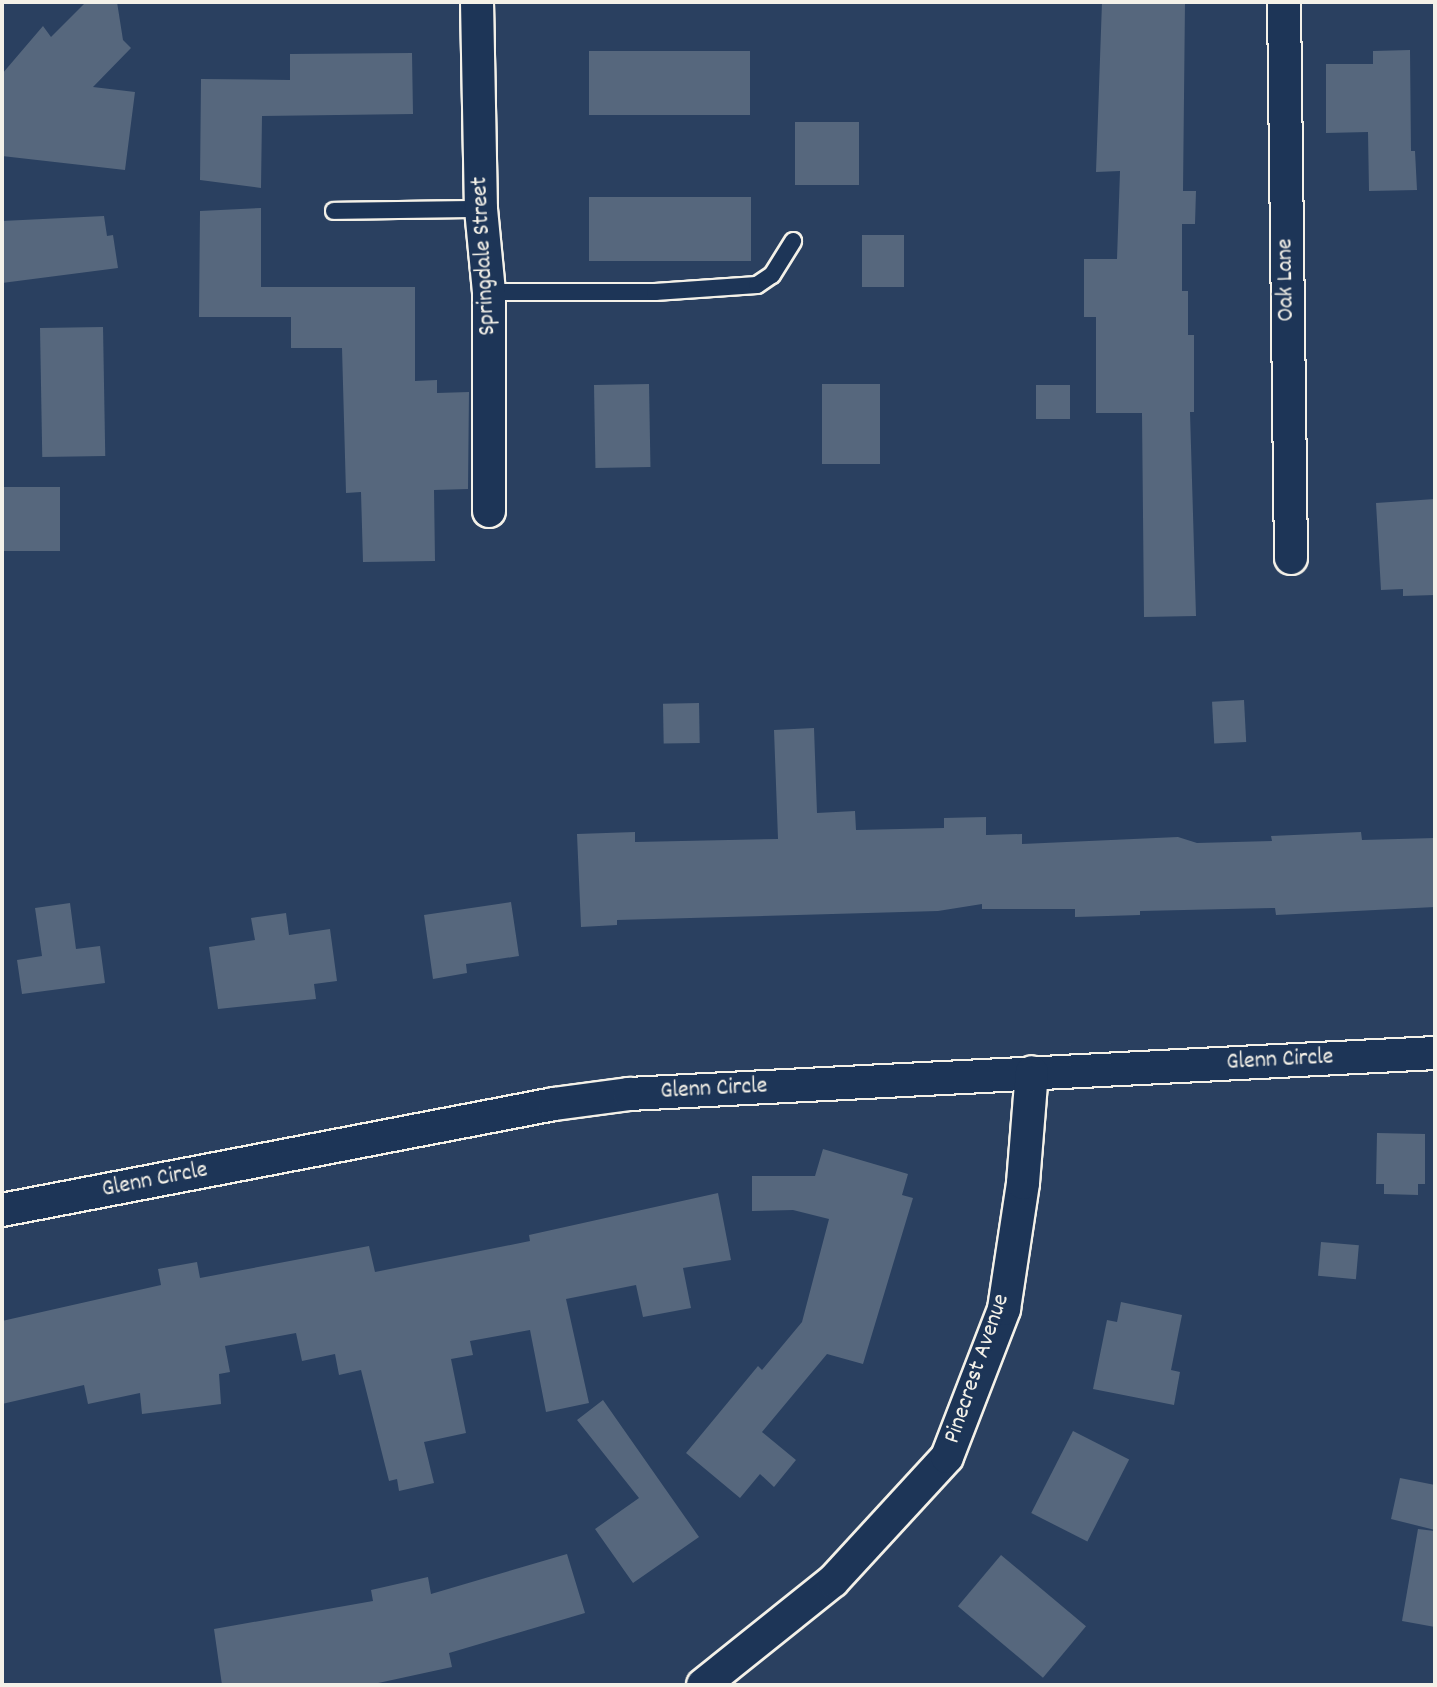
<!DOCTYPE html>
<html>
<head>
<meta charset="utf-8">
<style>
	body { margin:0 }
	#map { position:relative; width:1437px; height:1687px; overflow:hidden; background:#2a4060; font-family:Dekko,sans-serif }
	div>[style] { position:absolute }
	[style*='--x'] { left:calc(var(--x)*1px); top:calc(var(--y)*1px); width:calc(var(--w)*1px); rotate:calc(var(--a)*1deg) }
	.building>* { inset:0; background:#56677d; transform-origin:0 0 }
	.roads { filter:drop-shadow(2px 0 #f4f1e8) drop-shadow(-2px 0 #f4f1e8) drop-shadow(0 2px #f4f1e8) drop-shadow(0 -2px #f4f1e8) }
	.lane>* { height:16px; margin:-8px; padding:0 8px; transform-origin:8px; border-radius:8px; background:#1d3557 }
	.street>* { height:32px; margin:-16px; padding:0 16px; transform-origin:16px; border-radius:16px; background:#1d3557 }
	span { translate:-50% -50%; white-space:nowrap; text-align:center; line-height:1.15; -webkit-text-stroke:5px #1d3557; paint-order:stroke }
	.street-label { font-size:24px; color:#f4f1e8 }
	.frame { position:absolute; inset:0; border:4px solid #f4f1e8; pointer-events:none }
</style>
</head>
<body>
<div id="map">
	<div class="building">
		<i style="clip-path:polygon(86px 2px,117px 2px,123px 40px,131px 48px,93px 87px,135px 92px,125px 170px,2px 156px,2px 74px,43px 26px,51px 37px)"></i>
		<i style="clip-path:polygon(1102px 2px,1185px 2px,1183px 191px,1196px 191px,1195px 224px,1182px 224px,1182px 291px,1188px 291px,1188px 335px,1194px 335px,1194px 412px,1190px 412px,1196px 616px,1144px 617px,1142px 413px,1096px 413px,1096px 317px,1084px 317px,1084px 259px,1117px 259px,1120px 171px,1096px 172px)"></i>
		<i style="clip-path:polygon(1410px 50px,1411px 151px,1415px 151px,1417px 190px,1369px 191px,1368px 132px,1326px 133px,1326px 64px,1373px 64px,1373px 51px)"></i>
		<i style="left:589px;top:51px;width:161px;height:64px"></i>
		<i style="clip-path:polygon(412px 53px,413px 114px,262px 116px,261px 188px,200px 180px,201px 79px,290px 80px,290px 54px)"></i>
		<i style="left:795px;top:122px;width:64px;height:63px"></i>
		<i style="left:751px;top:197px;width:64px;height:162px;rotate:90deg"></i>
		<i style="clip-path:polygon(261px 208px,261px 287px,415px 287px,415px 381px,437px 380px,437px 393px,469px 392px,468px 489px,434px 490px,435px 561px,363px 562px,361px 492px,346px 493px,342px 348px,291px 348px,291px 317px,199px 317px,200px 211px)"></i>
		<i style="clip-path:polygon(104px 216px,107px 236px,113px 235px,118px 268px,2px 283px,2px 221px)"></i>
		<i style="left:862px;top:235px;width:42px;height:52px"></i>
		<i style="left:103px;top:327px;width:129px;height:63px;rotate:89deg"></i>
		<i style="left:649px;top:384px;width:83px;height:55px;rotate:89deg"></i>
		<i style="left:880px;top:384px;width:80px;height:58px;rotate:90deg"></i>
		<i style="left:1036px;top:385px;width:34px;height:34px"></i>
		<i style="left:60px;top:487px;width:64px;height:58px;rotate:90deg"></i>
		<i style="clip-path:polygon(1435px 499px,1435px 595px,1403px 596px,1403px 589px,1381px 590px,1376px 503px)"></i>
		<i style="left:1244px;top:700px;width:42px;height:32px;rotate:87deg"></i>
		<i style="left:699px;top:703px;width:40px;height:36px;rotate:89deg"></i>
		<i style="clip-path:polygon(814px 728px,817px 813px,855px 811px,856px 830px,944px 828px,944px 818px,986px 817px,986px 835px,1022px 834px,1022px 844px,1178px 837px,1197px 843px,1272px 841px,1271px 836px,1361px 832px,1362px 840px,1435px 838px,1435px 907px,1276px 915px,1275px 908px,1140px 911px,1140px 915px,1075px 917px,1075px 909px,982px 909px,982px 904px,938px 911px,617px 920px,617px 925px,581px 927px,577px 834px,635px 832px,635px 842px,778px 839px,774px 730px)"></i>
		<i style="clip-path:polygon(511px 902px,519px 956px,466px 964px,467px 973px,433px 979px,424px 915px)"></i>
		<i style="clip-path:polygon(70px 903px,76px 949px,100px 946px,105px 983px,22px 994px,17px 960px,42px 956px,35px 908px)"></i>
		<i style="clip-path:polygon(286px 913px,289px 935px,330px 929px,337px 981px,314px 984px,316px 999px,218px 1009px,209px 947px,255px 940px,251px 918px)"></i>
		<i style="clip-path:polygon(1377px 1133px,1425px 1134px,1425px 1184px,1418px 1184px,1418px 1195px,1384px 1194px,1384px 1184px,1376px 1184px)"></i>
		<i style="clip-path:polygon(823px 1149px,908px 1174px,902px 1195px,913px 1198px,863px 1364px,827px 1354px,762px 1432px,796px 1460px,774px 1487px,760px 1474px,740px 1498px,686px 1453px,758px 1366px,762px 1370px,802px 1322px,829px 1219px,793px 1210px,752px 1211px,752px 1176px,815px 1176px)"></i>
		<i style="clip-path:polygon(718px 1193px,731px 1260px,683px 1268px,691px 1308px,643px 1317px,636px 1285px,566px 1299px,589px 1403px,546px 1412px,530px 1330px,470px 1341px,473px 1355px,451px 1359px,466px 1433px,424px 1442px,434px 1483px,399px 1491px,397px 1479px,389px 1481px,361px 1370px,339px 1375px,335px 1354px,302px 1361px,296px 1333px,225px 1346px,230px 1372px,219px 1374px,221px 1404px,142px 1414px,140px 1393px,88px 1404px,84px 1385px,2px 1404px,2px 1321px,161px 1285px,158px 1269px,197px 1262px,200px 1278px,369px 1246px,375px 1272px,530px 1241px,529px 1235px)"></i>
		<i style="left:1321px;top:1242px;width:38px;height:34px;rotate:5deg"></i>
		<i style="clip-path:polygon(1121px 1302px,1182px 1315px,1171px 1370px,1180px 1372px,1174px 1405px,1093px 1389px,1107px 1320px,1117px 1322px)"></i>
		<i style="clip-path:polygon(603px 1400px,699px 1537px,633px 1583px,595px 1529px,639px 1498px,577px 1420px)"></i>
		<i style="left:1073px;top:1431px;width:63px;height:92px;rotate:27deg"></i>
		<i style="clip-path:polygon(1400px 1478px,1435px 1485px,1435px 1530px,1391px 1519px)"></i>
		<i style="clip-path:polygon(1418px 1529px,1435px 1531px,1435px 1627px,1402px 1621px)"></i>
		<i style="clip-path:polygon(567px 1554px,585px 1613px,449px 1653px,452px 1667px,369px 1685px,222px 1685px,214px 1629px,373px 1601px,371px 1590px,428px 1577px,431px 1594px)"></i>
		<i style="left:1001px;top:1555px;width:111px;height:67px;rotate:40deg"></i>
	</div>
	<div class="roads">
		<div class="lane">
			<i style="--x:334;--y:211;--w:147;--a:-0.8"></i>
			<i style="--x:489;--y:292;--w:166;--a:0"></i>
			<i style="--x:655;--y:292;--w:102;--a:-3.9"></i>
			<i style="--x:757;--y:285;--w:18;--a:-34"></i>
			<i style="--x:772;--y:275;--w:40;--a:-58"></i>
		</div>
		<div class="street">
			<i style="--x:477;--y:2;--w:207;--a:88.9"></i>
			<i style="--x:481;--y:209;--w:83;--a:84.5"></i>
			<i style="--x:489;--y:292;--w:219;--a:90"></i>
			<i style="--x:1284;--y:2;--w:556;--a:89.28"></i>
			<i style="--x:2;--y:1210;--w:562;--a:-10.87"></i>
			<i style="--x:554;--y:1104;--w:76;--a:-7.6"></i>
			<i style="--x:629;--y:1094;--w:807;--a:-2.91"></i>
			<i style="--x:703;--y:1685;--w:166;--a:-38.7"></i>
			<i style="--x:833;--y:1581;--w:168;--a:-47.4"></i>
			<i style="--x:947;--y:1457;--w:159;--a:-68.9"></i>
			<i style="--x:1004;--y:1309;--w:127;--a:-81.4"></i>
			<i style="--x:1023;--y:1183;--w:111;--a:-85.4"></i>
		</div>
	</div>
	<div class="street-label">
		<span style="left:485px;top:256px;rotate:-93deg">Springdale Street</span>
		<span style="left:1287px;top:280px;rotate:-91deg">Oak Lane</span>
		<span style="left:1280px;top:1061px;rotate:-3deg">Glenn Circle</span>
		<span style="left:714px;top:1090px;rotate:-3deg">Glenn Circle</span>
		<span style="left:155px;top:1181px;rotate:-11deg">Glenn Circle</span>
		<span style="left:978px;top:1369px;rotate:-71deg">Pinecrest Avenue</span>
	</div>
	<div class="frame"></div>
</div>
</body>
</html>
